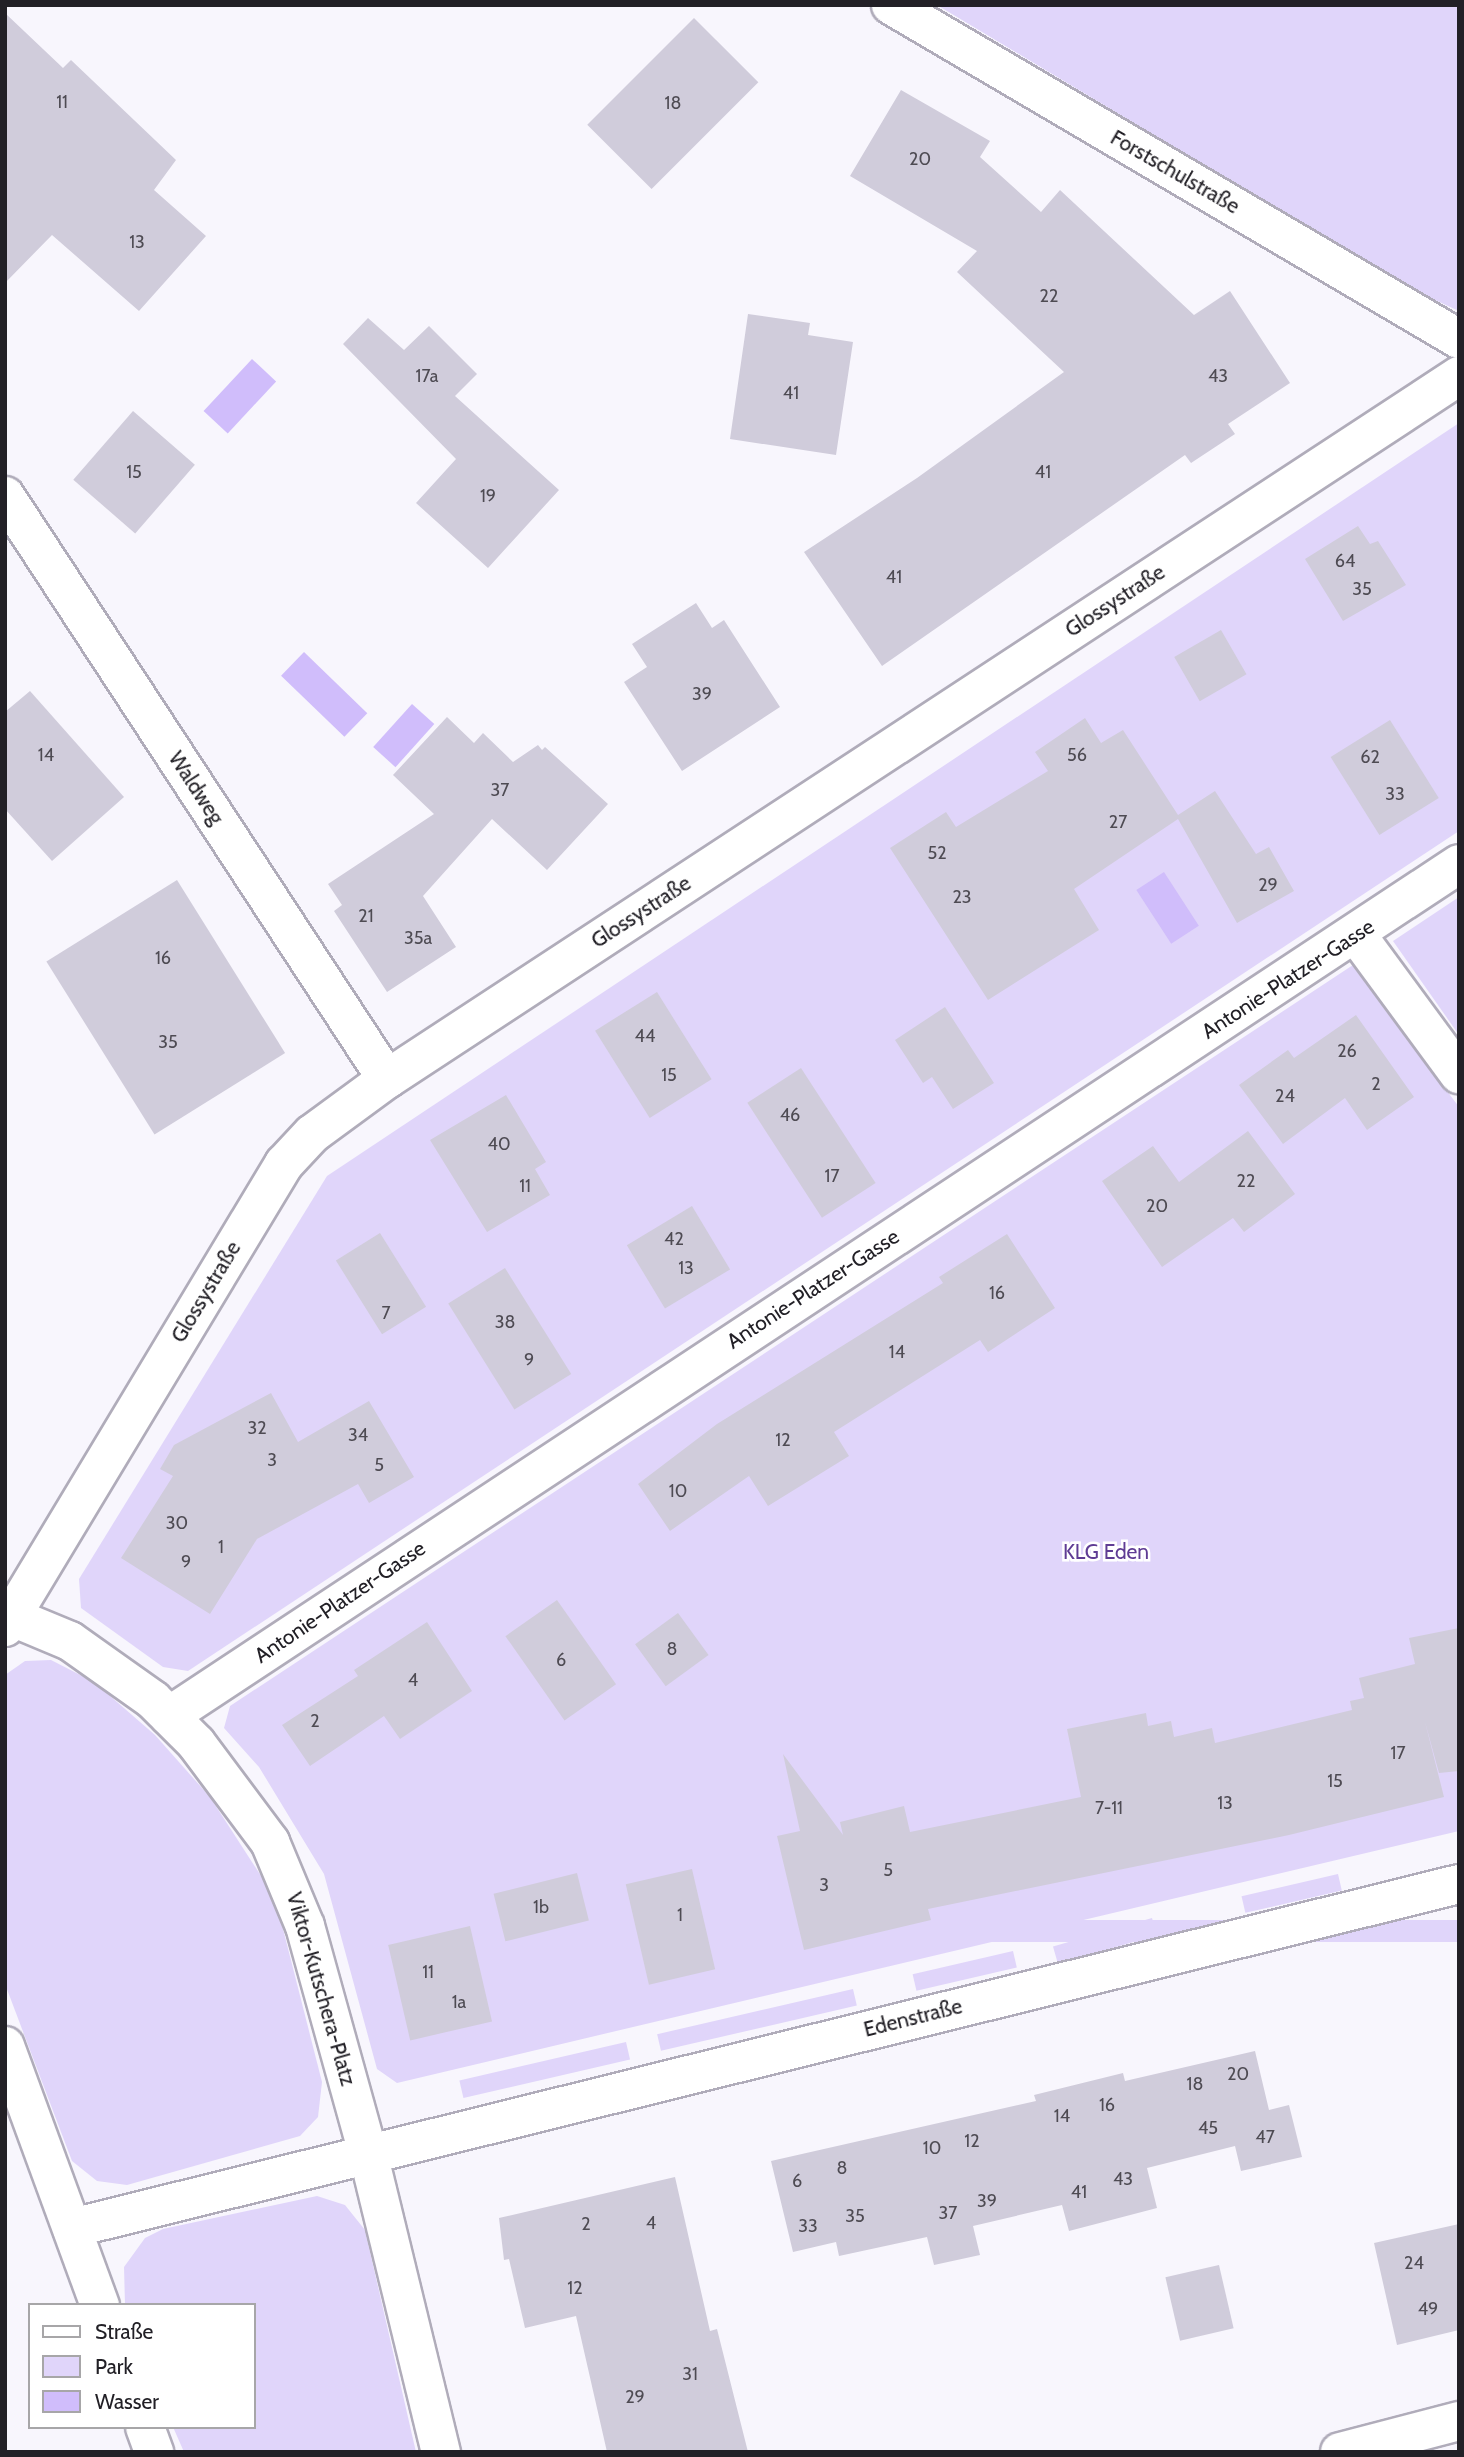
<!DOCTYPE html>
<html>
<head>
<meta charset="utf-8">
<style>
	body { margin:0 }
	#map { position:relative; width:1464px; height:2457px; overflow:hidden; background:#f8f6fd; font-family:Cabin,sans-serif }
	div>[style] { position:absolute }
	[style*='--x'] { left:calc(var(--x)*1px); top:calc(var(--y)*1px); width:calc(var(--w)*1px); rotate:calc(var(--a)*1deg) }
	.green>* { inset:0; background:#e0d5fa; transform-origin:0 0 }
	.water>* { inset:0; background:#d0bdfb; transform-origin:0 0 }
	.building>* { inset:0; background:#d0ccdb; transform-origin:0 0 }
	.roads { filter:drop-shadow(2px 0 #b0acba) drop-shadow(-2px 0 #b0acba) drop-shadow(0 2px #b0acba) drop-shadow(0 -2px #b0acba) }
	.street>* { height:38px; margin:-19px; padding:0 19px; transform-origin:19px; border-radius:19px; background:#fff }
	span { translate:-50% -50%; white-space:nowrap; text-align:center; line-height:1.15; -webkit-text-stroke:5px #fff; paint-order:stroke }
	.number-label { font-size:18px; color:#4e4b53 }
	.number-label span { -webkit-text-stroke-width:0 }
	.street-label { font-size:21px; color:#222026 }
	.park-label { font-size:21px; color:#5f3c94 }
	.frame { position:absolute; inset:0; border:7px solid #222026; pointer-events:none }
	.legend { position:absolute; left:28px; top:2303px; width:228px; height:126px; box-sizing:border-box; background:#fff; border:2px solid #a7a6a8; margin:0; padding:9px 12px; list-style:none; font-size:21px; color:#222026 }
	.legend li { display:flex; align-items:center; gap:14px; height:35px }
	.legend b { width:35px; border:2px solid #a7a6a8 }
</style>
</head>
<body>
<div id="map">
	<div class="green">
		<i style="clip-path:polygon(937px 5px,1459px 5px,1459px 311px,1411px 289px)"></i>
		<i style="clip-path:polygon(1459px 423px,1459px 831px,188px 1671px,163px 1667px,81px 1608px,79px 1579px,327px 1176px)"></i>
		<i style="clip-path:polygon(1459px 897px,1459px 1035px,1393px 941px)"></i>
		<i style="clip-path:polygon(1353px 965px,1459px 1107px,1459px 1831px,397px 2083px,377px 2069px,324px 1874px,259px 1767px,224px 1728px,230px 1706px)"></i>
		<i style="clip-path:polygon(51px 1660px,94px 1682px,155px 1735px,210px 1797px,263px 1879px,282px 1925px,322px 2082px,318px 2117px,300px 2136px,127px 2185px,97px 2181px,72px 2161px,5px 1984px,5px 1675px,25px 1661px)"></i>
		<i style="left:1338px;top:1874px;width:17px;height:99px;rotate:77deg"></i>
		<i style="left:1152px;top:1918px;width:18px;height:103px;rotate:74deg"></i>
		<i style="left:1459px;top:1920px;width:22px;height:1052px;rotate:90deg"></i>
		<i style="left:1013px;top:1951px;width:17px;height:103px;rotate:77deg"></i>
		<i style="left:853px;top:1989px;width:17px;height:201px;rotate:77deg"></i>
		<i style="left:626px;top:2042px;width:18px;height:171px;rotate:77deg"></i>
		<i style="clip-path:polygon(317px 2196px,345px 2205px,365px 2230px,416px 2452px,184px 2452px,173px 2427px,254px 2427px,254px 2305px,125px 2305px,124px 2267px,145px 2238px,163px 2229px)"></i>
	</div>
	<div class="water">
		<i style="left:252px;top:359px;width:33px;height:71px;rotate:43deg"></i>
		<i style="left:304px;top:652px;width:88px;height:33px;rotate:44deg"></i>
		<i style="left:412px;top:704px;width:30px;height:58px;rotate:42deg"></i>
		<i style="left:1164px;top:872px;width:64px;height:33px;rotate:57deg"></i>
	</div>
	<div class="building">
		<i style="clip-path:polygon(5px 13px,63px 68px,71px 60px,176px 160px,154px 190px,206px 236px,139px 311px,52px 235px,5px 283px)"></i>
		<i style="left:694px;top:18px;width:91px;height:151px;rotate:45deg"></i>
		<i style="clip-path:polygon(901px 90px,990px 141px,980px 157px,1041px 212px,1060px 190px,1194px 315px,1230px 291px,1290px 383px,1228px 424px,1235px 434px,1191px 463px,1185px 455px,882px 666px,804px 552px,917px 478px,1064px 372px,957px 272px,977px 251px,850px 176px)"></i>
		<i style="clip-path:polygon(748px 314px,810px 323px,808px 335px,853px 342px,836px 455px,730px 439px)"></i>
		<i style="clip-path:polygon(368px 318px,404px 350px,429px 326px,477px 374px,455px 396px,559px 490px,488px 568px,416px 503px,456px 459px,343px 344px)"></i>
		<i style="left:133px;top:411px;width:82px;height:91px;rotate:41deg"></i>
		<i style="clip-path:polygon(1358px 526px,1370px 544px,1378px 541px,1406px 585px,1343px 621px,1305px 559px)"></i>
		<i style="clip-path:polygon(696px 603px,712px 628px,724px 620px,780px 707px,682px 771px,624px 682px,647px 667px,632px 644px)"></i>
		<i style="left:1221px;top:630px;width:51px;height:54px;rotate:60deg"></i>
		<i style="clip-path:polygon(30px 691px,124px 797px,52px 861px,5px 809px,5px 712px)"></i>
		<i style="clip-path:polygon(447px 717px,474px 743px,483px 733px,513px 762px,538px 745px,542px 750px,545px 747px,608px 804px,547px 870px,492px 819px,423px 896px,456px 947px,387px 992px,334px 911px,342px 905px,328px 884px,434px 814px,393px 775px)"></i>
		<i style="clip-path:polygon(1085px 718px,1101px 743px,1123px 730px,1178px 815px,1215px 791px,1256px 854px,1269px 847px,1294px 891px,1237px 923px,1178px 819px,1074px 889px,1099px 930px,988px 1000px,890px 848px,946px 812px,956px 827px,1048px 771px,1035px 752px)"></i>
		<i style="left:1390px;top:720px;width:92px;height:70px;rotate:58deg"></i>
		<i style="left:177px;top:880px;width:204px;height:154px;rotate:58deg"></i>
		<i style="left:657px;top:992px;width:103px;height:73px;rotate:58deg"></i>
		<i style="clip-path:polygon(945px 1007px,994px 1083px,953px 1109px,932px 1077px,923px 1083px,895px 1040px)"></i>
		<i style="clip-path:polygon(1356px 1015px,1414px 1097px,1367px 1130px,1345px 1098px,1283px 1144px,1239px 1085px,1288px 1050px,1294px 1058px)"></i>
		<i style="left:801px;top:1068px;width:137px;height:64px;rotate:57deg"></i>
		<i style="clip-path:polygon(506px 1095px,546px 1162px,535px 1169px,550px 1195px,487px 1232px,430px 1140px)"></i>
		<i style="clip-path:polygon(1248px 1131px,1295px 1194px,1244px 1232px,1233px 1218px,1162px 1267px,1102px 1181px,1153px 1146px,1179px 1182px)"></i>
		<i style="left:692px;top:1206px;width:74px;height:76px;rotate:59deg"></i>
		<i style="left:380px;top:1233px;width:87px;height:52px;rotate:58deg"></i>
		<i style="clip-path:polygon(1007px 1234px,1055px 1308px,988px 1352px,980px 1340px,834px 1432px,849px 1456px,768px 1506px,749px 1476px,670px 1531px,638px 1484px,717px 1424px,943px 1283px,939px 1277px)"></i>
		<i style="left:505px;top:1268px;width:125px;height:67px;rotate:58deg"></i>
		<i style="clip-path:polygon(271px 1393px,298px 1442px,369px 1401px,414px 1477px,369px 1503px,358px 1484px,257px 1539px,210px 1614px,121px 1558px,173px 1476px,160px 1469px,174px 1445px)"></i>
		<i style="left:557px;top:1600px;width:103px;height:63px;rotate:55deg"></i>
		<i style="left:678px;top:1613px;width:52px;height:53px;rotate:54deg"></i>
		<i style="clip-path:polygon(427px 1622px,472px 1691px,400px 1739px,384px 1716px,310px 1766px,282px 1725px,358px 1676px,354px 1670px)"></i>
		<i style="clip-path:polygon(1459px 1628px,1459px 1771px,1439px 1773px,1425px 1722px,1444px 1797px,1289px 1835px,928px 1909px,931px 1920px,804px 1950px,777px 1836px,800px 1831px,783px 1754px,843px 1835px,840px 1822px,904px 1806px,910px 1832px,1081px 1797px,1067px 1729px,1146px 1713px,1148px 1726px,1171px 1721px,1174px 1737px,1212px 1728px,1215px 1743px,1352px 1710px,1350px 1701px,1364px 1698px,1359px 1678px,1415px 1664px,1409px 1638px)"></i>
		<i style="left:692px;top:1869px;width:103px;height:68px;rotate:77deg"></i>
		<i style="left:577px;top:1873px;width:49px;height:86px;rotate:76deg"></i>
		<i style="left:470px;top:1926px;width:98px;height:84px;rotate:77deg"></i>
		<i style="clip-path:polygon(1255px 2051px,1269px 2110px,1289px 2105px,1302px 2157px,1241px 2171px,1235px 2146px,1147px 2168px,1157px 2208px,1069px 2231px,1062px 2205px,973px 2226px,980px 2255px,934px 2265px,927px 2237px,839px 2256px,836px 2242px,793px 2252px,771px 2161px,1036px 2101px,1034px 2095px,1123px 2073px,1125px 2081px)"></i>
		<i style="clip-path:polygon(675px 2177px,710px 2331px,717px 2329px,748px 2452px,607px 2452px,576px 2316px,525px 2328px,509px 2259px,504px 2260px,499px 2218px)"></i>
		<i style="clip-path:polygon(1459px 2224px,1459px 2330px,1397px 2345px,1374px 2243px)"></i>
		<i style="left:1219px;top:2265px;width:65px;height:55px;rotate:77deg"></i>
	</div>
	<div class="roads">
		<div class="street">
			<i style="--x:891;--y:5;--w:659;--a:30.46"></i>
			<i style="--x:5;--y:496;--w:697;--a:56.77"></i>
			<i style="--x:1356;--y:934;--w:174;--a:53.7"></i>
			<i style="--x:5;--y:1614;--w:70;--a:22.6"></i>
			<i style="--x:70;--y:1641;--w:102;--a:35.4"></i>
			<i style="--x:153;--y:1700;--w:61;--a:45"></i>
			<i style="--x:196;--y:1743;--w:124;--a:53.2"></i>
			<i style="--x:270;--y:1842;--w:91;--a:67.4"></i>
			<i style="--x:305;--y:1926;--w:236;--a:74.5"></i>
			<i style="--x:368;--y:2153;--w:308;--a:76.3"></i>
			<i style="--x:5;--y:1627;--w:541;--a:-58.93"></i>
			<i style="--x:284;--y:1164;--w:41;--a:-47"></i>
			<i style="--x:312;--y:1134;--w:93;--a:-36.3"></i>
			<i style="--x:387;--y:1079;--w:1282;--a:-33.26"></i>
			<i style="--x:169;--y:1716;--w:1546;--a:-33.44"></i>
			<i style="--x:5;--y:2046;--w:276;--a:69.9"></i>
			<i style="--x:72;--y:2228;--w:1429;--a:-13.93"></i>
			<i style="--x:145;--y:2427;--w:27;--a:70"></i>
			<i style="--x:1340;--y:2452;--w:123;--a:-14.6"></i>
		</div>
	</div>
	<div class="number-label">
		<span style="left:62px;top:102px">11</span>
		<span style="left:673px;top:103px">18</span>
		<span style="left:920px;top:159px">20</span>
		<span style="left:137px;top:242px">13</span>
		<span style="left:1049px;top:296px">22</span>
		<span style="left:427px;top:376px">17a</span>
		<span style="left:1218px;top:376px">43</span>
		<span style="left:791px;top:393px">41</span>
		<span style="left:134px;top:472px">15</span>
		<span style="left:1043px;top:472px">41</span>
		<span style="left:488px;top:496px">19</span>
		<span style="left:1345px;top:561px">64</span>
		<span style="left:894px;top:577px">41</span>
		<span style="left:1362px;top:589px">35</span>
		<span style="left:702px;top:694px">39</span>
		<span style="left:46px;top:755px">14</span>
		<span style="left:1077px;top:755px">56</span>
		<span style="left:1370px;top:757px">62</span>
		<span style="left:500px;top:790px">37</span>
		<span style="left:1395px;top:794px">33</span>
		<span style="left:1118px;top:822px">27</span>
		<span style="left:937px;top:853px">52</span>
		<span style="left:1268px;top:885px">29</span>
		<span style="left:962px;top:897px">23</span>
		<span style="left:366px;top:916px">21</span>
		<span style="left:418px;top:938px">35a</span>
		<span style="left:163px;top:958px">16</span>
		<span style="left:645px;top:1036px">44</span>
		<span style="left:168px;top:1042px">35</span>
		<span style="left:1347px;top:1051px">26</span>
		<span style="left:669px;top:1075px">15</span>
		<span style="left:1376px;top:1084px">2</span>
		<span style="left:1285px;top:1096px">24</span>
		<span style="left:790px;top:1115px">46</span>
		<span style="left:499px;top:1144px">40</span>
		<span style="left:832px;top:1176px">17</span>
		<span style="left:1246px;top:1181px">22</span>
		<span style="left:525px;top:1186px">11</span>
		<span style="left:1157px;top:1206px">20</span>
		<span style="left:674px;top:1239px">42</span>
		<span style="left:686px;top:1268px">13</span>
		<span style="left:997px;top:1293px">16</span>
		<span style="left:386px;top:1313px">7</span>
		<span style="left:505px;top:1322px">38</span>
		<span style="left:897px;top:1352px">14</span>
		<span style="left:529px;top:1360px">9</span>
		<span style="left:257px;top:1428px">32</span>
		<span style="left:358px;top:1435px">34</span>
		<span style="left:783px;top:1440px">12</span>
		<span style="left:272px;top:1460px">3</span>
		<span style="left:379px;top:1465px">5</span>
		<span style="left:678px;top:1491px">10</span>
		<span style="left:177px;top:1523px">30</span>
		<span style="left:221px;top:1547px">1</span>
		<span style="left:186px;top:1562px">9</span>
		<span style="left:672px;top:1649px">8</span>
		<span style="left:561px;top:1660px">6</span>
		<span style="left:413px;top:1680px">4</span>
		<span style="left:315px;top:1721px">2</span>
		<span style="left:1398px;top:1753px">17</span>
		<span style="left:1335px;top:1781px">15</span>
		<span style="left:1225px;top:1803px">13</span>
		<span style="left:1109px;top:1808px">7-11</span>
		<span style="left:888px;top:1870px">5</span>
		<span style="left:824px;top:1885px">3</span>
		<span style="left:541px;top:1907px">1b</span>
		<span style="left:680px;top:1915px">1</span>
		<span style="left:428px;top:1972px">11</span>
		<span style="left:459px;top:2002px">1a</span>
		<span style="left:1238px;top:2074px">20</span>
		<span style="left:1195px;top:2084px">18</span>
		<span style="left:1107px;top:2105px">16</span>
		<span style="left:1062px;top:2116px">14</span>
		<span style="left:1208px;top:2128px">45</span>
		<span style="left:1265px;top:2137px">47</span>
		<span style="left:972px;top:2141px">12</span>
		<span style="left:932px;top:2148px">10</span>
		<span style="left:842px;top:2168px">8</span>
		<span style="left:1123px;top:2179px">43</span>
		<span style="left:797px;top:2181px">6</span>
		<span style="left:1079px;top:2192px">41</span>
		<span style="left:987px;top:2201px">39</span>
		<span style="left:948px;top:2213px">37</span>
		<span style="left:855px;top:2216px">35</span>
		<span style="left:651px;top:2223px">4</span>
		<span style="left:586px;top:2224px">2</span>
		<span style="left:808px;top:2226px">33</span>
		<span style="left:1414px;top:2263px">24</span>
		<span style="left:575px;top:2288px">12</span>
		<span style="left:1428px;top:2309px">49</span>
		<span style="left:690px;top:2374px">31</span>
		<span style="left:635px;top:2397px">29</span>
	</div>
	<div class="street-label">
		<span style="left:1175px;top:172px;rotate:30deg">Forstschulstraße</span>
		<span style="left:1115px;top:601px;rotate:-33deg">Glossystraße</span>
		<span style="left:196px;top:788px;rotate:57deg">Waldweg</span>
		<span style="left:641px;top:912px;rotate:-33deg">Glossystraße</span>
		<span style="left:1288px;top:979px;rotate:-33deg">Antonie-Platzer-Gasse</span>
		<span style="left:813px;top:1289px;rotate:-33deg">Antonie-Platzer-Gasse</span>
		<span style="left:206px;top:1292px;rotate:-59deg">Glossystraße</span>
		<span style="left:340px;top:1602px;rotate:-34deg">Antonie-Platzer-Gasse</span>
		<span style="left:321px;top:1989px;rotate:74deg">Viktor-Kutschera-Platz</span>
		<span style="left:913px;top:2018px;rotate:-14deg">Edenstraße</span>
	</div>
	<div class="park-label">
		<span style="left:1106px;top:1552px">KLG Eden</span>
	</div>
	<div class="frame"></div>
	<ul class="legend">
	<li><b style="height:9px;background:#fff"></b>Straße</li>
	<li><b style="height:19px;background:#e0d5fa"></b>Park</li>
	<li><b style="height:19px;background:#d0bdfb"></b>Wasser</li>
	</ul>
</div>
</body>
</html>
